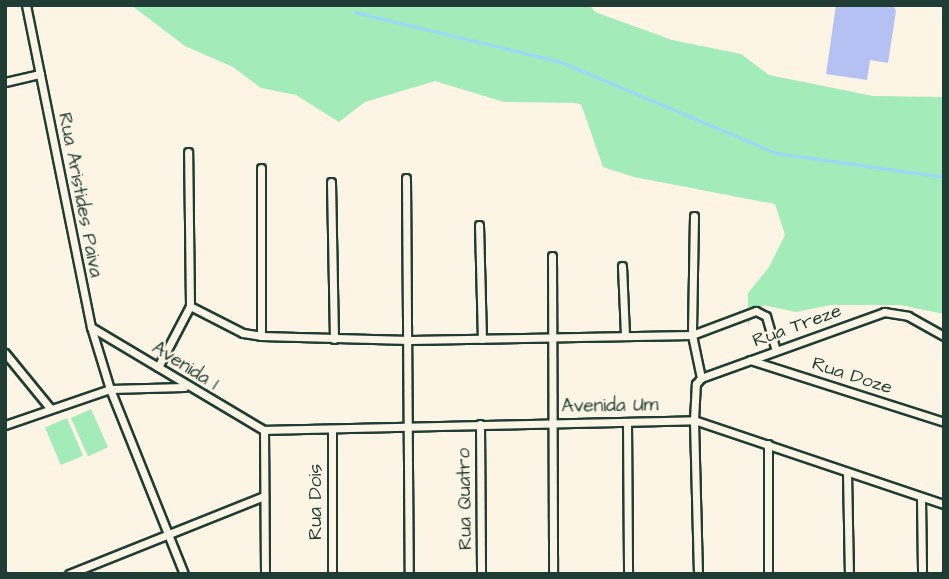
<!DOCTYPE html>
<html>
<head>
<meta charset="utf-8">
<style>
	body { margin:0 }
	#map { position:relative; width:949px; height:579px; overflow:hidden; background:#fcf5e5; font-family:"Architects Daughter",sans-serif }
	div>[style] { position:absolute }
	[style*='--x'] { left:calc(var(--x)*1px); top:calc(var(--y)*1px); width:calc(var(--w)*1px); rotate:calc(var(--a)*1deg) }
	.green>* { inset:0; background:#a3ebb9; transform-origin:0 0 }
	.stream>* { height:2.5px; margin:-1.25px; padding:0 1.25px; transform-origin:1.25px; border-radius:1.25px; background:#99d8fa }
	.building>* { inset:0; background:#b4c1f2 }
	.roads { filter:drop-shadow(2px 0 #1f3d34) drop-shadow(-2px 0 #1f3d34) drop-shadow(0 2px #1f3d34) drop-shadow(0 -2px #1f3d34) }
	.minor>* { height:7px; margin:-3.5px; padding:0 3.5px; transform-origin:3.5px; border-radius:3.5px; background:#fcf5e5 }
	span { translate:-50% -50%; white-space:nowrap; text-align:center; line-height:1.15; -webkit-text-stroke:5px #fcf5e5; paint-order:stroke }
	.street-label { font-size:19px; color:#1f3d34 }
	.frame { position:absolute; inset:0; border:7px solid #1f3d34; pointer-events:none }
</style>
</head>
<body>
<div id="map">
	<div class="green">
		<i style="clip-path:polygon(131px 5px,590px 5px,595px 12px,672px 40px,741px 54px,769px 75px,873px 96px,944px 97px,944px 314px,900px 305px,831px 305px,796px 312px,763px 305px,748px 324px,748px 293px,769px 267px,785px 235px,775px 204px,634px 177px,603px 167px,581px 104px,574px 103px,504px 102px,435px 81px,365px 102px,339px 122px,296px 95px,261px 88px,233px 67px,185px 46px)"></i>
		<i style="left:91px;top:409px;width:42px;height:22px;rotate:66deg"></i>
		<i style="left:67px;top:418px;width:41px;height:24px;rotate:67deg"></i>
	</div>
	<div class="stream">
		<i style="--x:355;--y:12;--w:212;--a:13.6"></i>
		<i style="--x:561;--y:62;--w:233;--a:22.9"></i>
		<i style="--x:776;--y:153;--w:170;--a:8.1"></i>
	</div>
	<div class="building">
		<i style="clip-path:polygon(836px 5px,893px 5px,896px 11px,888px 63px,870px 60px,867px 80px,826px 74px)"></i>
	</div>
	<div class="roads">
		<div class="minor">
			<i style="--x:26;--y:5;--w:328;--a:78.6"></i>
			<i style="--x:91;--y:327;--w:65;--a:73"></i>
			<i style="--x:110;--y:389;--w:199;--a:68.2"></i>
			<i style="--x:5;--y:82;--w:36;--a:-13"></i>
			<i style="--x:406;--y:178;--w:396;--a:89.6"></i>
			<i style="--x:331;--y:182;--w:157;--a:88.9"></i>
			<i style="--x:694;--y:216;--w:119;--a:91"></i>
			<i style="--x:692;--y:335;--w:44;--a:78.2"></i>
			<i style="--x:479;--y:225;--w:114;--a:88.5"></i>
			<i style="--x:552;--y:256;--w:318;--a:89.8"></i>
			<i style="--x:622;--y:266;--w:70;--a:87.5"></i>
			<i style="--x:190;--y:306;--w:59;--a:27"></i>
			<i style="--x:243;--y:333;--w:18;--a:9"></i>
			<i style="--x:261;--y:336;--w:149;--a:1.5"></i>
			<i style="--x:410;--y:340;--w:282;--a:-1"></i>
			<i style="--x:692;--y:335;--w:68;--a:-20.6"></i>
			<i style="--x:756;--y:311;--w:11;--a:27"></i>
			<i style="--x:766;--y:316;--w:33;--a:74"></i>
			<i style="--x:91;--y:327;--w:201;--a:30.8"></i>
			<i style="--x:264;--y:430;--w:430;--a:-1.3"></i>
			<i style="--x:694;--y:420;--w:264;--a:18.6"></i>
			<i style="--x:261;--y:336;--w:168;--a:-90"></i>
			<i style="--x:5;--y:353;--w:71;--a:50.7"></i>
			<i style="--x:750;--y:360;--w:204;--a:17.7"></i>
			<i style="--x:158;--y:367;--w:69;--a:-62.3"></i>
			<i style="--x:190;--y:306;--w:154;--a:-90.7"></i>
			<i style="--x:627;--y:422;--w:152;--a:89.6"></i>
			<i style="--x:480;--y:424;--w:150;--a:89.6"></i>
			<i style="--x:5;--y:425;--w:111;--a:-18.9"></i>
			<i style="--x:110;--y:389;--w:74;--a:-1.5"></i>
			<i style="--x:264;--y:430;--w:144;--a:89.6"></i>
			<i style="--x:332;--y:430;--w:144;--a:90"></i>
			<i style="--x:768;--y:444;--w:130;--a:90"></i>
			<i style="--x:847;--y:472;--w:102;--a:88.9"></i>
			<i style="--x:921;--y:498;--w:76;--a:89.2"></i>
			<i style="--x:69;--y:574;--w:210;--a:-21.8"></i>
			<i style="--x:698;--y:574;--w:154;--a:-91.5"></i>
			<i style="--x:694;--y:420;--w:36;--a:-87"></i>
			<i style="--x:696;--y:384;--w:8;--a:-50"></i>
			<i style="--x:701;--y:378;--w:195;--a:-19.8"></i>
			<i style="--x:884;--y:312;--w:24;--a:9"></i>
			<i style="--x:908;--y:316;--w:41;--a:29.1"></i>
		</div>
	</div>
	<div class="street-label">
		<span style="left:80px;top:195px;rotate:79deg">Rua Aristides Paiva</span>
		<span style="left:797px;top:326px;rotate:-20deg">Rua Treze</span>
		<span style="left:185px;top:366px;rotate:32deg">Avenida 1</span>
		<span style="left:852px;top:376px;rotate:18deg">Rua Doze</span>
		<span style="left:610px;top:406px;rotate:-1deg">Avenida Um</span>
		<span style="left:465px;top:499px;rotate:-91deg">Rua Quatro</span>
		<span style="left:316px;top:502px;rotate:-90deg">Rua Dois</span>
	</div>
	<div class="frame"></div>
</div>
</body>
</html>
